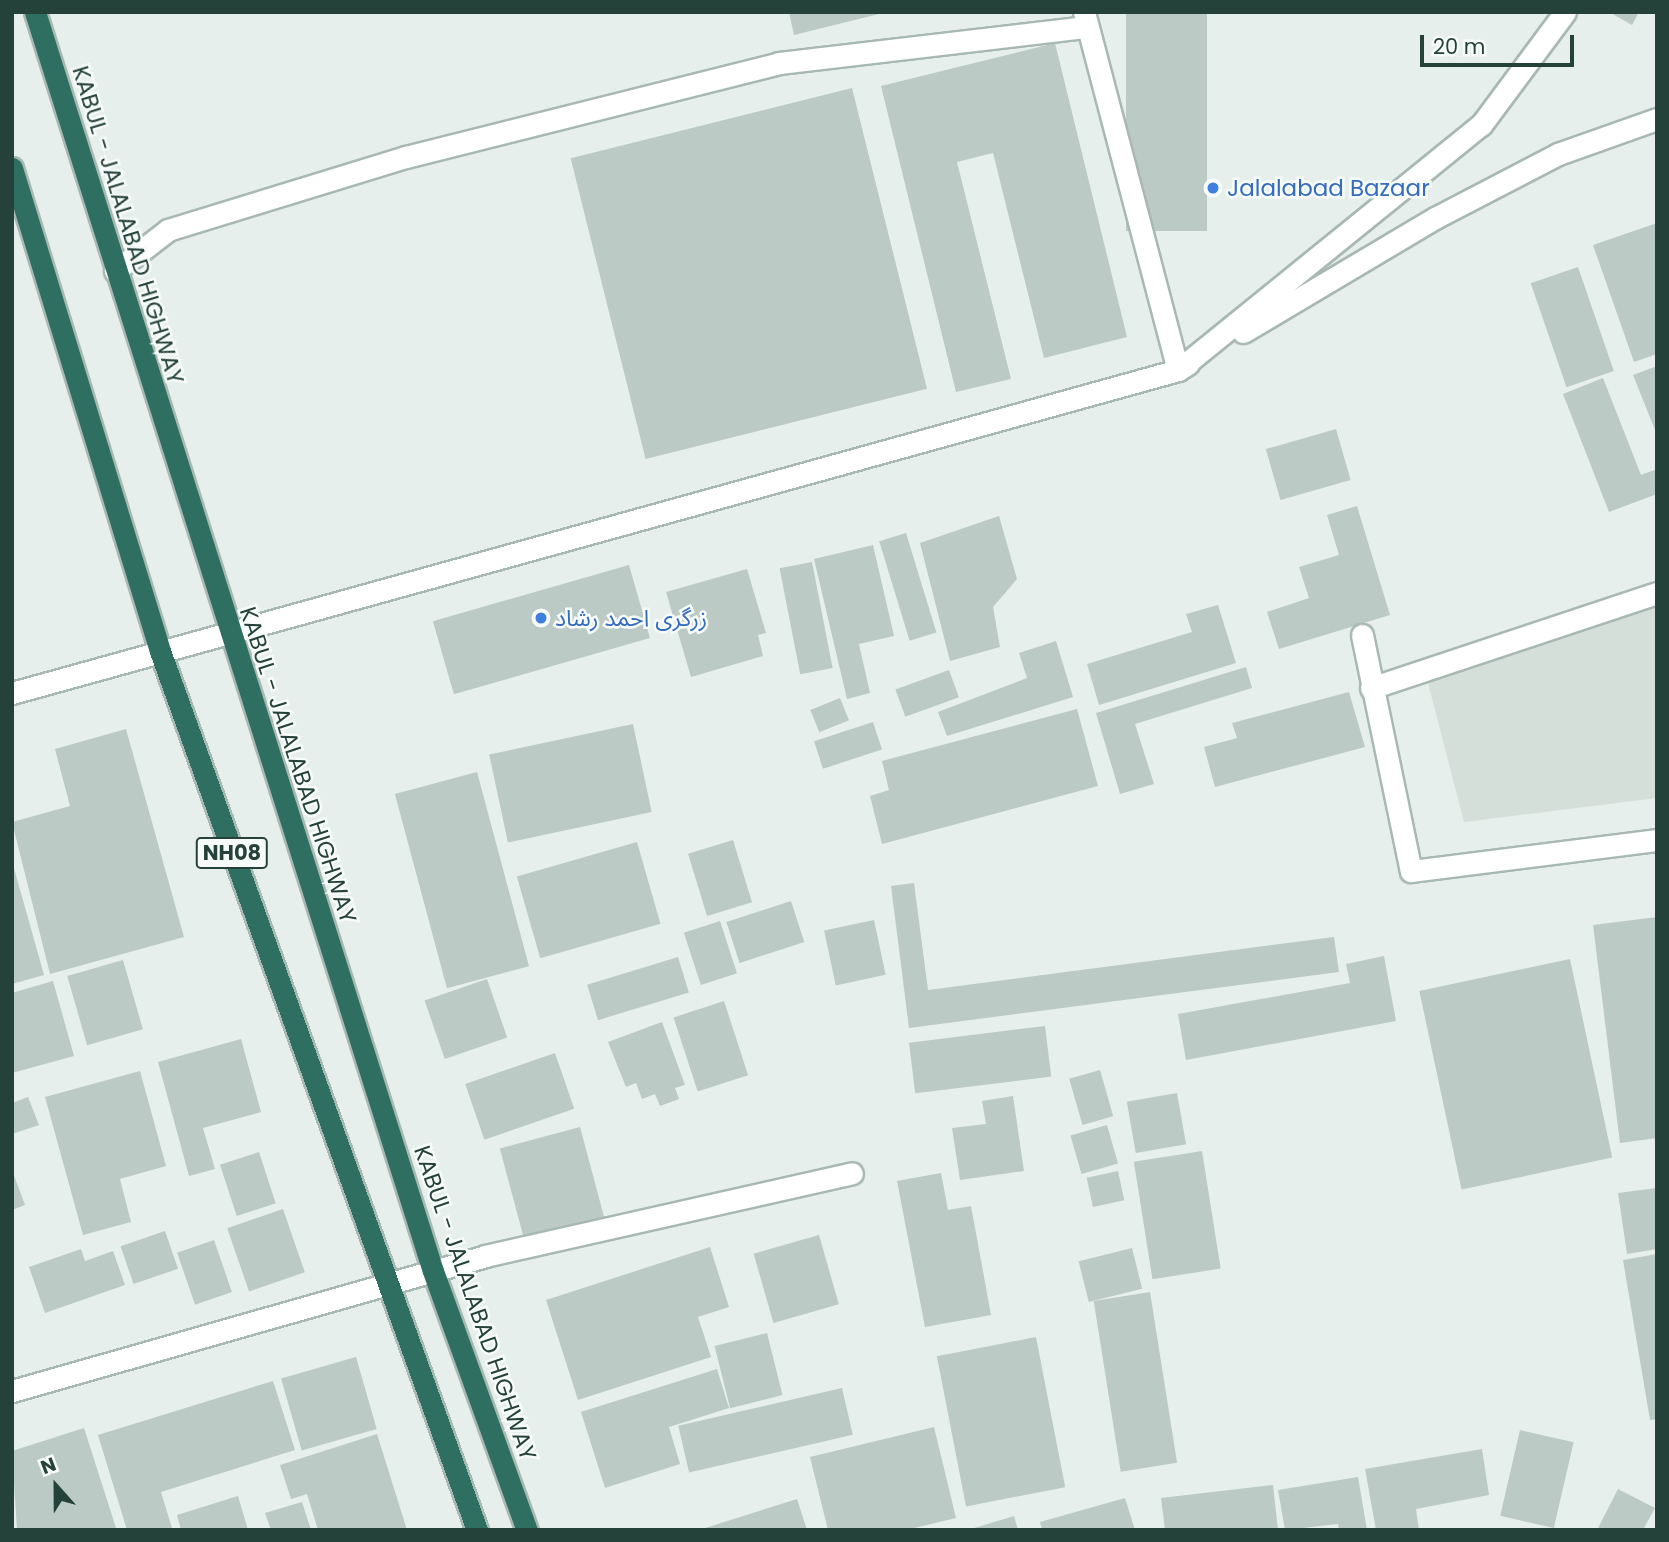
<!DOCTYPE html>
<html>
<head>
<meta charset="utf-8">
<style>
	body { margin:0 }
	#map { position:relative; width:1669px; height:1542px; overflow:hidden; background:#e6efeb; font-family:Poppins,"Noto Sans Arabic",sans-serif }
	div>[style] { position:absolute }
	[style*='--x'] { left:calc(var(--x)*1px); top:calc(var(--y)*1px); width:calc(var(--w)*1px); rotate:calc(var(--a)*1deg) }
	.built>* { inset:0; background:#d4dfda }
	.building>* { inset:0; background:#bbcac4; transform-origin:0 0 }
	.roads { filter:drop-shadow(2px 0 #a8b8b2) drop-shadow(-2px 0 #a8b8b2) drop-shadow(0 2px #a8b8b2) drop-shadow(0 -2px #a8b8b2) }
	.minor>* { height:21px; margin:-10.5px; padding:0 10.5px; transform-origin:10.5px; border-radius:10.5px; background:#fff }
	.highway>* { height:21px; margin:-10.5px; padding:0 10.5px; transform-origin:10.5px; border-radius:10.5px; background:#2f6f62 }
	.dots>* { width:19px; height:19px; translate:-50% -50%; box-sizing:border-box; border:4px solid #f7fbf9; border-radius:50% }
	span { translate:-50% -50%; white-space:nowrap; text-align:center; line-height:1.15; -webkit-text-stroke:5px #f7fbf9; paint-order:stroke }
	.shield-label span { padding:2px 5px; background:#f7fbf9; border:2px solid; border-radius:5px; -webkit-text-stroke-width:0 }
	.shield-label { font-size:21px; color:#24423a; font-weight:700 }
	.shop-label { font-size:23px; color:#366cbe }
	.left { translate:0 -50%; text-align:left }
	.street-label { font-size:23px; color:#24423a }
	.frame { position:absolute; inset:0; border:14px solid #24423a; pointer-events:none }
	.north { position:absolute; left:21px; top:1451px; width:70px; height:70px; -webkit-text-stroke:5px #f7fbf9; paint-order:stroke; rotate:339deg; font-size:19px; font-weight:700; line-height:28px; text-align:center; color:#24423a }
	.north::after { content:''; display:block; margin:auto; width:24px; height:32px; background:#24423a; clip-path:polygon(50% 0,100% 100%,50% 72%,0 100%) }
	.scale { position:absolute; left:1420px; top:35px; width:154px; height:32px; box-sizing:border-box; border:4px solid #24423a; border-top:0; padding-left:9px; font-size:21px; line-height:24px; white-space:nowrap; color:#24423a; -webkit-text-stroke:5px #f7fbf9; paint-order:stroke }
</style>
</head>
<body>
<div id="map">
	<div class="built">
		<i style="clip-path:polygon(1657px 606px,1657px 798px,1464px 822px,1428px 683px)"></i>
	</div>
	<div class="building">
		<i style="clip-path:polygon(789px 12px,883px 12px,883px 13px,794px 35px)"></i>
		<i style="left:1126px;top:12px;width:81px;height:219px"></i>
		<i style="clip-path:polygon(1609px 12px,1639px 12px,1632px 25px)"></i>
		<i style="clip-path:polygon(1055px 43px,1127px 337px,1044px 358px,993px 153px,957px 162px,1011px 379px,956px 392px,881px 86px)"></i>
		<i style="left:852px;top:88px;width:310px;height:290px;rotate:76deg"></i>
		<i style="clip-path:polygon(1657px 223px,1657px 354px,1634px 362px,1593px 245px)"></i>
		<i style="left:1578px;top:267px;width:110px;height:50px;rotate:71deg"></i>
		<i style="clip-path:polygon(1657px 366px,1657px 435px,1633px 375px)"></i>
		<i style="clip-path:polygon(1603px 378px,1641px 475px,1657px 469px,1657px 494px,1609px 512px,1563px 394px)"></i>
		<i style="left:1336px;top:429px;width:53px;height:73px;rotate:74deg"></i>
		<i style="clip-path:polygon(1357px 506px,1390px 615px,1279px 649px,1267px 612px,1309px 598px,1299px 567px,1339px 555px,1327px 515px)"></i>
		<i style="clip-path:polygon(999px 516px,1017px 579px,993px 607px,1000px 647px,950px 661px,920px 543px)"></i>
		<i style="left:906px;top:533px;width:104px;height:28px;rotate:73deg"></i>
		<i style="clip-path:polygon(873px 545px,894px 636px,859px 644px,870px 693px,847px 699px,814px 559px)"></i>
		<i style="left:812px;top:562px;width:108px;height:33px;rotate:79deg"></i>
		<i style="left:629px;top:565px;width:76px;height:204px;rotate:74deg"></i>
		<i style="clip-path:polygon(747px 569px,766px 633px,758px 635px,763px 656px,691px 677px,666px 592px)"></i>
		<i style="clip-path:polygon(1218px 605px,1236px 663px,1099px 705px,1087px 664px,1192px 632px,1186px 614px)"></i>
		<i style="clip-path:polygon(1056px 641px,1073px 697px,947px 736px,938px 712px,1027px 678px,1019px 653px)"></i>
		<i style="clip-path:polygon(1246px 667px,1252px 688px,1135px 724px,1154px 784px,1120px 794px,1096px 713px)"></i>
		<i style="left:949px;top:670px;width:29px;height:57px;rotate:70deg"></i>
		<i style="clip-path:polygon(1349px 692px,1365px 747px,1215px 787px,1204px 747px,1237px 738px,1232px 723px)"></i>
		<i style="left:840px;top:698px;width:24px;height:32px;rotate:68deg"></i>
		<i style="clip-path:polygon(1077px 709px,1098px 786px,882px 844px,870px 796px,889px 790px,882px 761px)"></i>
		<i style="left:873px;top:722px;width:29px;height:62px;rotate:72deg"></i>
		<i style="left:633px;top:724px;width:90px;height:147px;rotate:78deg"></i>
		<i style="clip-path:polygon(126px 729px,184px 937px,50px 974px,12px 822px,70px 806px,55px 749px)"></i>
		<i style="left:477px;top:772px;width:201px;height:85px;rotate:75deg"></i>
		<i style="left:733px;top:840px;width:65px;height:47px;rotate:73deg"></i>
		<i style="left:637px;top:842px;width:85px;height:125px;rotate:74deg"></i>
		<i style="clip-path:polygon(12px 861px,44px 975px,12px 984px)"></i>
		<i style="clip-path:polygon(914px 883px,928px 990px,1334px 937px,1339px 972px,909px 1028px,891px 886px)"></i>
		<i style="left:791px;top:901px;width:43px;height:68px;rotate:72deg"></i>
		<i style="clip-path:polygon(1657px 917px,1657px 1138px,1620px 1143px,1593px 925px)"></i>
		<i style="left:874px;top:920px;width:56px;height:51px;rotate:78deg"></i>
		<i style="left:720px;top:921px;width:55px;height:38px;rotate:72deg"></i>
		<i style="clip-path:polygon(1384px 956px,1396px 1021px,1186px 1060px,1178px 1014px,1350px 983px,1346px 964px)"></i>
		<i style="left:678px;top:957px;width:37px;height:95px;rotate:73deg"></i>
		<i style="left:1570px;top:959px;width:203px;height:154px;rotate:78deg"></i>
		<i style="left:123px;top:960px;width:72px;height:58px;rotate:74deg"></i>
		<i style="left:487px;top:979px;width:62px;height:66px;rotate:71deg"></i>
		<i style="clip-path:polygon(53px 981px,74px 1056px,12px 1073px,12px 993px)"></i>
		<i style="left:724px;top:1001px;width:78px;height:53px;rotate:72deg"></i>
		<i style="clip-path:polygon(662px 1022px,685px 1085px,675px 1088px,679px 1099px,660px 1106px,655px 1094px,642px 1099px,636px 1083px,626px 1087px,608px 1042px)"></i>
		<i style="left:1045px;top:1026px;width:51px;height:137px;rotate:83deg"></i>
		<i style="clip-path:polygon(241px 1039px,261px 1112px,203px 1128px,215px 1169px,189px 1176px,158px 1062px)"></i>
		<i style="left:555px;top:1053px;width:59px;height:95px;rotate:71deg"></i>
		<i style="left:1100px;top:1070px;width:48px;height:32px;rotate:74deg"></i>
		<i style="clip-path:polygon(140px 1071px,166px 1166px,120px 1179px,131px 1222px,83px 1235px,45px 1097px)"></i>
		<i style="left:1177px;top:1093px;width:52px;height:51px;rotate:80deg"></i>
		<i style="clip-path:polygon(1013px 1096px,1024px 1171px,960px 1180px,952px 1128px,986px 1124px,982px 1101px)"></i>
		<i style="clip-path:polygon(28px 1097px,39px 1125px,12px 1134px,12px 1103px)"></i>
		<i style="left:1107px;top:1125px;width:40px;height:38px;rotate:74deg"></i>
		<i style="left:580px;top:1127px;width:93px;height:83px;rotate:75deg"></i>
		<i style="left:1202px;top:1151px;width:119px;height:69px;rotate:81deg"></i>
		<i style="left:259px;top:1152px;width:54px;height:41px;rotate:72deg"></i>
		<i style="clip-path:polygon(12px 1170px,25px 1205px,12px 1210px)"></i>
		<i style="left:1118px;top:1171px;width:30px;height:32px;rotate:78deg"></i>
		<i style="clip-path:polygon(941px 1173px,948px 1210px,971px 1206px,991px 1315px,925px 1327px,897px 1181px)"></i>
		<i style="clip-path:polygon(1657px 1188px,1657px 1249px,1627px 1254px,1618px 1193px)"></i>
		<i style="left:283px;top:1209px;width:67px;height:59px;rotate:71deg"></i>
		<i style="left:165px;top:1231px;width:40px;height:47px;rotate:71deg"></i>
		<i style="left:819px;top:1235px;width:72px;height:68px;rotate:74deg"></i>
		<i style="left:214px;top:1240px;width:55px;height:39px;rotate:71deg"></i>
		<i style="clip-path:polygon(710px 1247px,729px 1307px,698px 1317px,711px 1357px,578px 1400px,546px 1300px)"></i>
		<i style="left:1132px;top:1248px;width:42px;height:55px;rotate:76deg"></i>
		<i style="clip-path:polygon(81px 1249px,85px 1261px,113px 1251px,125px 1285px,45px 1313px,29px 1267px)"></i>
		<i style="clip-path:polygon(1657px 1254px,1657px 1419px,1650px 1420px,1623px 1260px)"></i>
		<i style="left:1150px;top:1292px;width:173px;height:57px;rotate:81deg"></i>
		<i style="left:767px;top:1333px;width:64px;height:54px;rotate:76deg"></i>
		<i style="left:1036px;top:1337px;width:153px;height:101px;rotate:79deg"></i>
		<i style="left:356px;top:1357px;width:75px;height:78px;rotate:74deg"></i>
		<i style="clip-path:polygon(717px 1369px,729px 1408px,669px 1427px,680px 1464px,605px 1488px,581px 1412px)"></i>
		<i style="clip-path:polygon(273px 1381px,295px 1450px,161px 1492px,172px 1528px,127px 1530px,98px 1435px)"></i>
		<i style="left:842px;top:1388px;width:48px;height:168px;rotate:77deg"></i>
		<i style="clip-path:polygon(934px 1427px,956px 1518px,906px 1530px,828px 1530px,810px 1457px)"></i>
		<i style="clip-path:polygon(84px 1428px,116px 1528px,17px 1530px,12px 1451px)"></i>
		<i style="left:1520px;top:1430px;width:55px;height:88px;rotate:13deg"></i>
		<i style="clip-path:polygon(377px 1434px,407px 1530px,318px 1530px,307px 1494px,291px 1499px,280px 1465px)"></i>
		<i style="clip-path:polygon(1482px 1449px,1489px 1495px,1416px 1509px,1419px 1530px,1376px 1530px,1365px 1469px)"></i>
		<i style="clip-path:polygon(1358px 1477px,1367px 1530px,1339px 1530px,1338px 1524px,1285px 1530px,1278px 1490px)"></i>
		<i style="clip-path:polygon(1273px 1485px,1278px 1530px,1165px 1530px,1161px 1498px)"></i>
		<i style="clip-path:polygon(1618px 1489px,1655px 1508px,1643px 1530px,1597px 1530px)"></i>
		<i style="clip-path:polygon(238px 1496px,248px 1530px,181px 1530px,177px 1515px)"></i>
		<i style="clip-path:polygon(1125px 1498px,1135px 1530px,1042px 1530px,1040px 1522px)"></i>
		<i style="clip-path:polygon(797px 1499px,807px 1530px,702px 1530px,702px 1529px)"></i>
		<i style="clip-path:polygon(302px 1502px,311px 1530px,271px 1530px,265px 1513px)"></i>
		<i style="clip-path:polygon(1014px 1516px,1018px 1530px,971px 1530px,971px 1529px)"></i>
	</div>
	<div class="roads">
		<div class="minor">
			<i style="--x:1084;--y:12;--w:370;--a:75.3"></i>
			<i style="--x:1178;--y:370;--w:12;--a:-31"></i>
			<i style="--x:115;--y:271;--w:67;--a:-37.7"></i>
			<i style="--x:168;--y:230;--w:249;--a:-17.1"></i>
			<i style="--x:406;--y:157;--w:385;--a:-14.1"></i>
			<i style="--x:779;--y:63;--w:310;--a:-6.7"></i>
			<i style="--x:1243;--y:332;--w:223;--a:-30.7"></i>
			<i style="--x:1435;--y:218;--w:139;--a:-27.5"></i>
			<i style="--x:1558;--y:154;--w:105;--a:-19.5"></i>
			<i style="--x:1362;--y:635;--w:241;--a:78.3"></i>
			<i style="--x:1411;--y:871;--w:248;--a:-7.2"></i>
			<i style="--x:1371;--y:688;--w:301;--a:-18.4"></i>
			<i style="--x:12;--y:693;--w:1210;--a:-15.48"></i>
			<i style="--x:1178;--y:370;--w:390;--a:-39"></i>
			<i style="--x:1481;--y:125;--w:141;--a:-53.4"></i>
			<i style="--x:12;--y:1391;--w:492;--a:-15.9"></i>
			<i style="--x:485;--y:1256;--w:376;--a:-12.7"></i>
		</div>
		<div class="highway">
			<i style="--x:35;--y:12;--w:1320;--a:72.46"></i>
			<i style="--x:433;--y:1271;--w:276;--a:70.1"></i>
			<i style="--x:12;--y:168;--w:505;--a:72.96"></i>
			<i style="--x:160;--y:651;--w:934;--a:70.17"></i>
		</div>
	</div>
	<div class="dots">
		<i style="left:1213px;top:188px;background:#3f7fe0"></i>
		<i style="left:541px;top:618px;background:#3f7fe0"></i>
	</div>
	<div class="shield-label">
		<span style="left:232px;top:853px">NH08</span>
	</div>
	<div class="shop-label">
		<span class="left" style="left:1227px;top:188px">Jalalabad Bazaar</span>
		<span class="left" style="left:555px;top:618px">زرگری احمد رشاد</span>
	</div>
	<div class="street-label">
		<span style="left:128px;top:225px;rotate:73deg">KABUL - JALALABAD HIGHWAY</span>
		<span style="left:298px;top:765px;rotate:72deg">KABUL - JALALABAD HIGHWAY</span>
		<span style="left:475px;top:1303px;rotate:71deg">KABUL - JALALABAD HIGHWAY</span>
	</div>
	<div class="frame"></div>
	<div class="north">N</div>
	<div class="scale">20 m</div>
</div>
</body>
</html>
